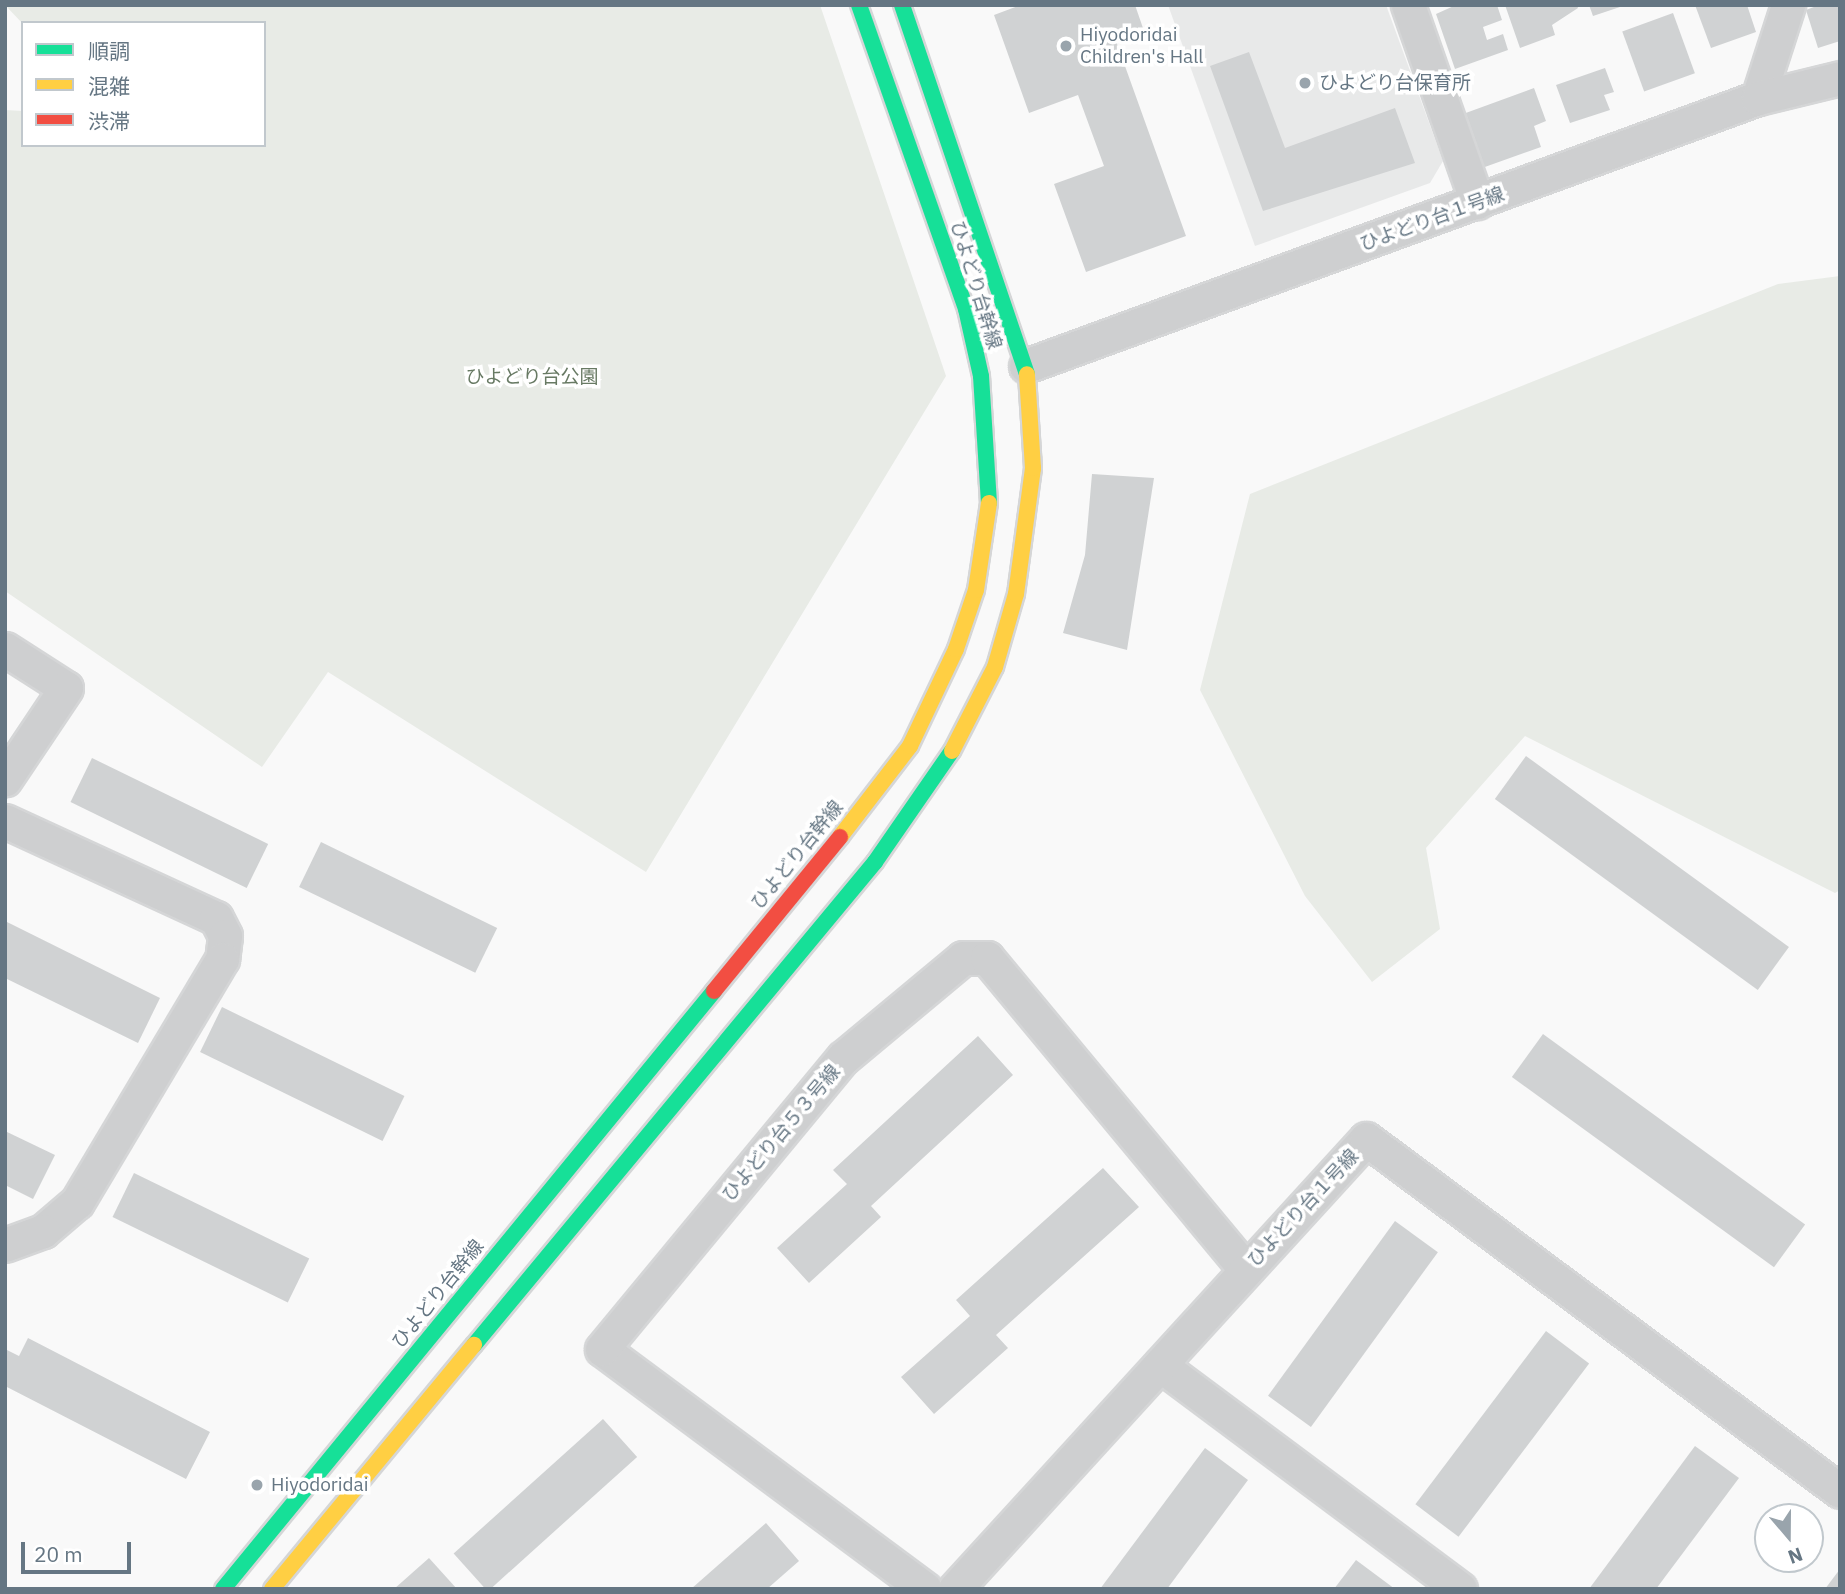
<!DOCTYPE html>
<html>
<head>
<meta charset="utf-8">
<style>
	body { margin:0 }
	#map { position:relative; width:1845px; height:1594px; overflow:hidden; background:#f9f9f9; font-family:"IBM Plex Sans","Noto Sans JP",sans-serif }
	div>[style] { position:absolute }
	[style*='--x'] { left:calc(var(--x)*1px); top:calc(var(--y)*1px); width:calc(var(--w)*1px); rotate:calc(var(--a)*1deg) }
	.built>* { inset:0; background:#e8e9e9 }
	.green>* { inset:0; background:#e8ebe6 }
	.building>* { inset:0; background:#d0d2d3; transform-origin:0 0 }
	.roads { filter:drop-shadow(2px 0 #d5d6d7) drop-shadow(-2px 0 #d5d6d7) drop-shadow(0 2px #d5d6d7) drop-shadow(0 -2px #d5d6d7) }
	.street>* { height:33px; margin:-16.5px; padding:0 16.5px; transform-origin:16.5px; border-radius:16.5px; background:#cecfd0 }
	.fast>* { height:16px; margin:-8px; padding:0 8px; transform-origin:8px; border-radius:8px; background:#16e098 }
	.slow>* { height:16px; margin:-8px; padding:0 8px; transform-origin:8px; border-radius:8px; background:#ffcf43 }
	.jam>* { height:16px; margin:-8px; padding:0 8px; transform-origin:8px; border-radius:8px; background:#f24e42 }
	.dots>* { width:19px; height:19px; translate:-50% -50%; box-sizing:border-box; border:4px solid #fff; border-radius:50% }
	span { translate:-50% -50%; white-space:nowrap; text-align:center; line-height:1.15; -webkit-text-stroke:7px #fff; paint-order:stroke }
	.poi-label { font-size:19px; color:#657683 }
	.left { translate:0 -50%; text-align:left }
	.street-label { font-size:19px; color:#657683 }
	.park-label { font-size:19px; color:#687a64 }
	.frame { position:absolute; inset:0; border:7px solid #657683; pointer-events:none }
	.legend { position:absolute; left:21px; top:21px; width:245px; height:126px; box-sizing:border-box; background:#fff; border:2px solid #c1c8cd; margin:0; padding:9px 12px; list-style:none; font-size:21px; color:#657683 }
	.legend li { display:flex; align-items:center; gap:14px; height:35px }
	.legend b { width:35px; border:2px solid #c1c8cd }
	.north { position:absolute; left:1754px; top:1503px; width:70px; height:70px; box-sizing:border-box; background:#fff; border:2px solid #c1c8cd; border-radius:50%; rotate:160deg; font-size:19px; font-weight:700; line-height:28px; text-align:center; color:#657683 }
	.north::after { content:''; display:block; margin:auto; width:24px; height:32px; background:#99a4ac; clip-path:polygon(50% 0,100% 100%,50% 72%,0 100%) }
	.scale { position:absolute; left:21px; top:1542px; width:110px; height:32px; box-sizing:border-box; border:4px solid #657683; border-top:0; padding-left:9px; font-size:21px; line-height:24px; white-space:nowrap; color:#657683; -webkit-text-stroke:5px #fff; paint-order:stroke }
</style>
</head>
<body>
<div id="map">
	<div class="built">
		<i style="clip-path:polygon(1168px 5px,1386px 5px,1443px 161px,1430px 183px,1255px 246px)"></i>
	</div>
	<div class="green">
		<i style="clip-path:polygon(5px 5px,820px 5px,946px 376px,646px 872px,328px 672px,262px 767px,5px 591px,5px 110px,23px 111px,23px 145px,264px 145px,264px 23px,23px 24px)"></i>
		<i style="clip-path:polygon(1840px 276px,1840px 890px,1835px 893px,1525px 736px,1426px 848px,1440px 929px,1372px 982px,1305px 896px,1200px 690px,1250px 494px,1778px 284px)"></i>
	</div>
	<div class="building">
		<i style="clip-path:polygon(1021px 5px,1135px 5px,1144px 31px,1116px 41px,1186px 236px,1086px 272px,1054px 184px,1104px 166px,1078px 95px,1029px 113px,994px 15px)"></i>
		<i style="clip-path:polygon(1456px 5px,1497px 5px,1502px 20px,1483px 27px,1487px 40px,1503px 34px,1508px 50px,1455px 69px,1436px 14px)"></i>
		<i style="clip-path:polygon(1505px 5px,1577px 5px,1578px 8px,1552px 25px,1555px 35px,1520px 48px)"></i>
		<i style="clip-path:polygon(1589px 5px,1623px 5px,1623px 6px,1593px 16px)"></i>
		<i style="clip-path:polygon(1695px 5px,1747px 5px,1756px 32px,1711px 48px)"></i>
		<i style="clip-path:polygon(1819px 5px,1840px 5px,1840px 41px,1818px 48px,1806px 10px)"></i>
		<i style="left:1673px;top:13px;width:64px;height:54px;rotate:70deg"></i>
		<i style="clip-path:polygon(1249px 52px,1285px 148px,1395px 108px,1415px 163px,1263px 211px,1210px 66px)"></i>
		<i style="clip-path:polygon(1605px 68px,1614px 92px,1604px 95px,1610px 110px,1570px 123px,1556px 85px)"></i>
		<i style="clip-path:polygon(1534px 88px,1546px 121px,1534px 126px,1541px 147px,1482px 168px,1463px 114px)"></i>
		<i style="clip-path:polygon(1092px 474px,1154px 478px,1127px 650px,1063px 633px,1085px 555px)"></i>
		<i style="left:1526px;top:756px;width:325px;height:53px;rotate:36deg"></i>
		<i style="left:92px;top:758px;width:196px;height:49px;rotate:26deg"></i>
		<i style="left:321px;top:842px;width:196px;height:50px;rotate:26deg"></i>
		<i style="clip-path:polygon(5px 921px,160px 998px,138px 1043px,5px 978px)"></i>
		<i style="left:222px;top:1007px;width:203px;height:50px;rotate:26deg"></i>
		<i style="left:1543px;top:1034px;width:324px;height:53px;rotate:36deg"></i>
		<i style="clip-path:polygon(978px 1036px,1013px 1075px,871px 1206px,881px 1217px,809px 1283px,777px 1248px,847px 1184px,833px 1170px)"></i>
		<i style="clip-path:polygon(5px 1131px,55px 1155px,33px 1199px,5px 1185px)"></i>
		<i style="clip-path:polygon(1103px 1168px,1139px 1207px,996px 1335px,1008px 1348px,934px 1414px,901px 1377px,970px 1316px,956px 1300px)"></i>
		<i style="left:134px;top:1173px;width:195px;height:49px;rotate:26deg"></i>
		<i style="left:1395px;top:1221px;width:53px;height:216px;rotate:36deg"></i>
		<i style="left:1546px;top:1331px;width:54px;height:217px;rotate:37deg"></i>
		<i style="clip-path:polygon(28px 1338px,210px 1432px,186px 1479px,5px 1386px,5px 1349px,19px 1356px)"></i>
		<i style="left:603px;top:1419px;width:51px;height:201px;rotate:48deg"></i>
		<i style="clip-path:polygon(1695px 1446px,1739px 1478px,1656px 1589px,1589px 1589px)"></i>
		<i style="clip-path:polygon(1205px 1448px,1248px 1480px,1167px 1589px,1100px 1589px)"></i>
		<i style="clip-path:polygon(766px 1523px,799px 1561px,767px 1589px,691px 1589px)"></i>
		<i style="clip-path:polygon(429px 1558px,457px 1589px,394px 1589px)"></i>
		<i style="clip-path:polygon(1356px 1560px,1395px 1589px,1334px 1589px)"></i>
		<i style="clip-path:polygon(1840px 1569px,1840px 1589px,1825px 1589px)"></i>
	</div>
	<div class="roads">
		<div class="street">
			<i style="--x:1408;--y:5;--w:209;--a:70.7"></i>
			<i style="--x:1758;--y:98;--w:98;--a:-72.1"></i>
			<i style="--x:1026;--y:366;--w:780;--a:-20.11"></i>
			<i style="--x:1758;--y:98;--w:84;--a:-13.7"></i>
			<i style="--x:5;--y:649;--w:72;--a:32.6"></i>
			<i style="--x:66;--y:688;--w:110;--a:123.8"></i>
			<i style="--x:5;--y:821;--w:232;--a:24.7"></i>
			<i style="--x:216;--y:918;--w:20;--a:63"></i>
			<i style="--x:225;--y:936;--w:23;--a:97"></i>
			<i style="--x:222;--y:959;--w:283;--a:120.8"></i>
			<i style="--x:77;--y:1202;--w:45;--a:139.5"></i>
			<i style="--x:43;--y:1231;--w:40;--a:159.8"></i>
			<i style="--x:1160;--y:1365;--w:374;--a:36.7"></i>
			<i style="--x:925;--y:1589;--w:402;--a:-143.4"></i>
			<i style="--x:602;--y:1349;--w:378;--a:-50.4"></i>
			<i style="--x:843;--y:1058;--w:156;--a:-39.8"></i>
			<i style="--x:963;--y:958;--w:24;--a:0"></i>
			<i style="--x:987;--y:958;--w:405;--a:50.3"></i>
			<i style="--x:955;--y:1589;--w:609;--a:-47.59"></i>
			<i style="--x:1366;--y:1139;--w:590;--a:36.6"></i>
		</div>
		<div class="fast">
			<i style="--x:859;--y:5;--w:322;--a:70.6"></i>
			<i style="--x:966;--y:309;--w:69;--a:77.4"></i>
			<i style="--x:981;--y:376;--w:127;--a:86.4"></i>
			<i style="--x:902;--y:5;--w:390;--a:71.3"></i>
			<i style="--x:474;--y:1345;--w:628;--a:-50.3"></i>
			<i style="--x:875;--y:862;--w:135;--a:-55.3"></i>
			<i style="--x:223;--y:1589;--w:774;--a:-50.61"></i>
		</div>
		<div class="slow">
			<i style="--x:952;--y:751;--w:94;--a:-62.9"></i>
			<i style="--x:995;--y:667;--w:76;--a:-74"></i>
			<i style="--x:1016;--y:594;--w:127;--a:-82.3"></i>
			<i style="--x:1033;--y:468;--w:94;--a:-93.7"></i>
			<i style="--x:840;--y:837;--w:115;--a:-52.4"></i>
			<i style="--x:910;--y:746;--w:107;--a:-64.6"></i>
			<i style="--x:956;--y:649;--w:62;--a:-71.3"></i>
			<i style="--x:976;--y:590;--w:88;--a:-81.5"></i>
			<i style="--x:272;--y:1589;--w:317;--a:-50.4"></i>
		</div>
		<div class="jam">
			<i style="--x:714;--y:991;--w:199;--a:-50.7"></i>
		</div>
	</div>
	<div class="dots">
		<i style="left:1066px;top:46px;background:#99a4ac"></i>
		<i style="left:1305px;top:83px;background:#99a4ac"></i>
		<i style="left:257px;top:1485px;background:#99a4ac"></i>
	</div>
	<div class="poi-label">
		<span class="left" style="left:1080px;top:46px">Hiyodoridai<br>Children's Hall</span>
		<span class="left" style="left:1319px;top:83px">ひよどり台保育所</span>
		<span class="left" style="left:271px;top:1485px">Hiyodoridai</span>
	</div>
	<div class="street-label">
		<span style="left:1432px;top:219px;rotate:-20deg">ひよどり台１号線</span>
		<span style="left:976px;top:285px;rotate:73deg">ひよどり台幹線</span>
		<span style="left:797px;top:855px;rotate:-51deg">ひよどり台幹線</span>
		<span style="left:781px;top:1133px;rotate:-50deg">ひよどり台５３号線</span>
		<span style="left:1303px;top:1208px;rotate:-47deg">ひよどり台１号線</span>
		<span style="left:438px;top:1294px;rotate:-51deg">ひよどり台幹線</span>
	</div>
	<div class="park-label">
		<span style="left:532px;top:377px">ひよどり台公園</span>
	</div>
	<div class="frame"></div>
	<ul class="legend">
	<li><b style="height:9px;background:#16e098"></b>順調</li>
	<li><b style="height:9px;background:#ffcf43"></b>混雑</li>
	<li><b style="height:9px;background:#f24e42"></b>渋滞</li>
	</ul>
	<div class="north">N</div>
	<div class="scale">20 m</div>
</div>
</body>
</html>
